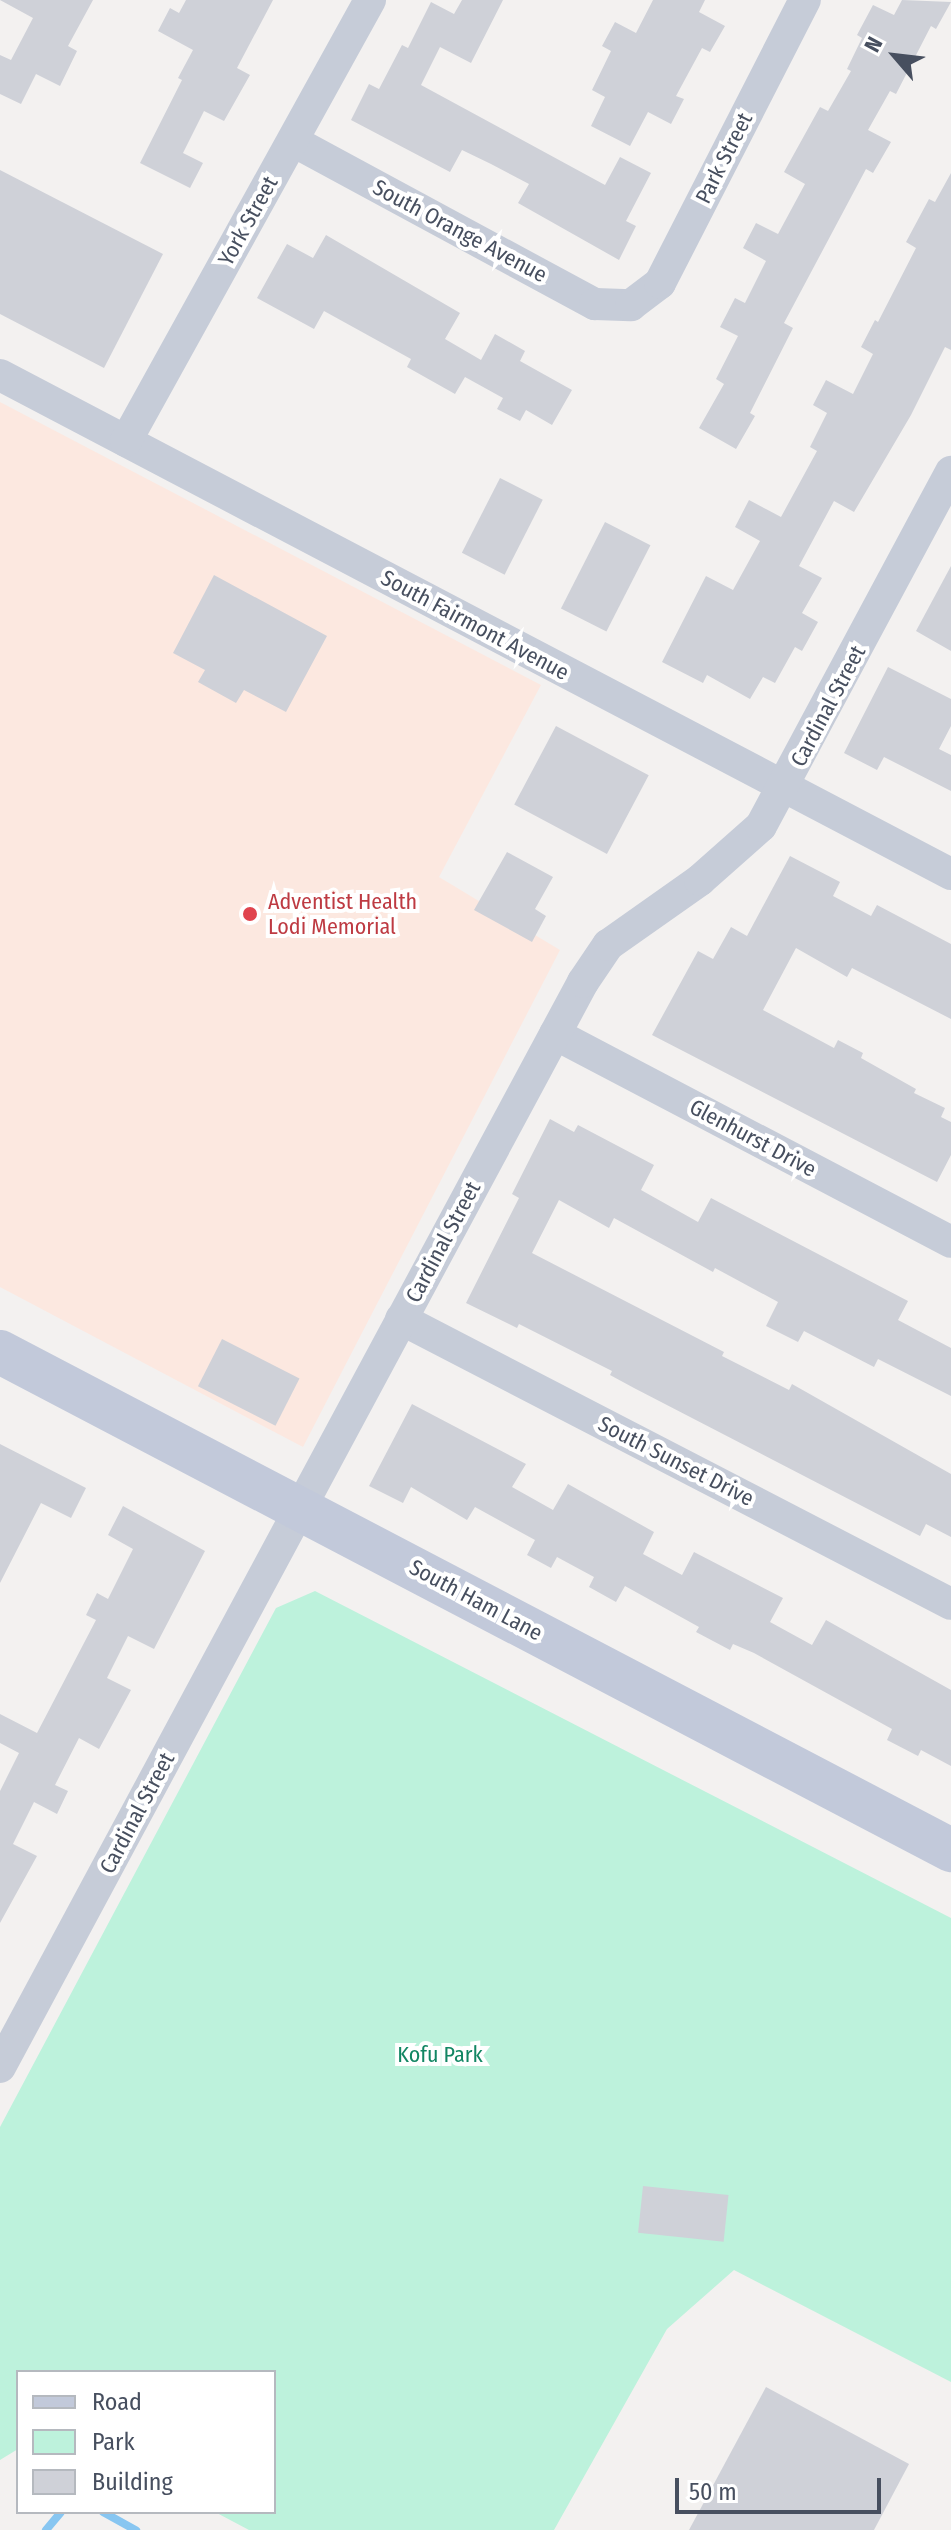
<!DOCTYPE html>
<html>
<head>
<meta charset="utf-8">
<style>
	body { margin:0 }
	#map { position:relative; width:951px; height:2530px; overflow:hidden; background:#f3f1f0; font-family:"Fira Sans Condensed",sans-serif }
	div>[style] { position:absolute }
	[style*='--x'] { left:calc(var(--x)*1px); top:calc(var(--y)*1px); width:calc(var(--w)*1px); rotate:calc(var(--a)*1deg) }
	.medical>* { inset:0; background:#fce8e0 }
	.green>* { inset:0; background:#bdf2dc }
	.stream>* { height:8px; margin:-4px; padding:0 4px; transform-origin:4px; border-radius:4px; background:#88c6f1 }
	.building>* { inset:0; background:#cfd1d8; transform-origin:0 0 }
	.minor>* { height:32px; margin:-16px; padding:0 16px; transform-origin:16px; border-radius:16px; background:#c6ccd8 }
	.secondary>* { height:44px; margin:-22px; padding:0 22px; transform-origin:22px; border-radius:22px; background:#c2c9da }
	.dots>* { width:22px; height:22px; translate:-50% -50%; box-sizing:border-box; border:4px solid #fff; border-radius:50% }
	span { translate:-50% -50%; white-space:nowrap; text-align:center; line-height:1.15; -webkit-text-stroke:8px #fff; paint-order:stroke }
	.street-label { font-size:22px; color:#474f5f }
	.health-label { font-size:22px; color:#be3a42 }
	.left { translate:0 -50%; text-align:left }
	.park-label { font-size:22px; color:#128663 }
	.legend { position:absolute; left:16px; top:2370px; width:260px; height:144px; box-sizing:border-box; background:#fff; border:2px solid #b5b9bf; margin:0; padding:10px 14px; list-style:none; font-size:24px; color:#474f5f }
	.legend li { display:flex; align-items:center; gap:16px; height:40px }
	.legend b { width:40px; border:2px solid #b5b9bf }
	.north { position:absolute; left:855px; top:16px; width:80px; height:80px; -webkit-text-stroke:6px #fff; paint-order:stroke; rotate:298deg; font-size:22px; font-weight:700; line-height:32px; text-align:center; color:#474f5f }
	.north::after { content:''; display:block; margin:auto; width:28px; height:36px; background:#474f5f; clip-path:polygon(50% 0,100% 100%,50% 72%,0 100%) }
	.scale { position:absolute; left:675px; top:2478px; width:206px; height:36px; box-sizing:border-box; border:4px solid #474f5f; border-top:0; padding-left:10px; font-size:24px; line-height:28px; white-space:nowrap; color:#474f5f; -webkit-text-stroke:6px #fff; paint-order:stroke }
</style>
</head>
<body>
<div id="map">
	<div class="medical">
		<i style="clip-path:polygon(0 402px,541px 685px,439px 877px,560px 950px,303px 1447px,0 1287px)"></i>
	</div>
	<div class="green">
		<i style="clip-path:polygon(315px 1591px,951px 1918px,951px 2382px,734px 2270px,667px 2329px,554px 2530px,249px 2530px,215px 2512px,274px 2512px,274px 2372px,18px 2372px,18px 2449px,0 2460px,0 2127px,276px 1608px)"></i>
	</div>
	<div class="stream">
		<i style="--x:103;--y:2512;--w:38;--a:29"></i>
		<i style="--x:46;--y:2530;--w:23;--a:-50"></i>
	</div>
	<div class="building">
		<i style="clip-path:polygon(0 0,93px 0,68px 46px,77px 51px,60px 86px,36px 74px,21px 104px,0 94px,0 55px,11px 60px,33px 18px)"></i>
		<i style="clip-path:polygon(186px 0,273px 0,237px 68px,250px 75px,224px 121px,204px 111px,183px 153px,203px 163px,190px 188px,140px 163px,182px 80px,178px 78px,193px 50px,158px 31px,170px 8px,179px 13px)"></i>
		<i style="clip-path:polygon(462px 0,503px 0,471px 63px,440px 47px,421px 85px,605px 185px,620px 157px,651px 173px,626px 221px,636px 226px,619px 260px,518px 203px,529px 184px,491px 164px,462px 150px,450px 172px,351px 120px,369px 84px,379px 89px,402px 45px,408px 48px,431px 2px,454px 14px)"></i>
		<i style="clip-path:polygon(653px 0,705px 0,699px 12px,725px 26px,710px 52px,702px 48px,676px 96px,684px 99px,671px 124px,648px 112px,630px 146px,591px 126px,605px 97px,592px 90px,611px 51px,602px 46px,615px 22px,636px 33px)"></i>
		<i style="clip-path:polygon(902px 0,951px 2px,936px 29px,931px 26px,896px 94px,890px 91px,868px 130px,891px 142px,873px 173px,866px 169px,784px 323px,793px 328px,750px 413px,755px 416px,736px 449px,699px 428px,724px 384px,716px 379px,738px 336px,720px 327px,735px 298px,745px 303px,766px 261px,743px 248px,756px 223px,778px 234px,805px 184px,784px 172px,820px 107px,828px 111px,851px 71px,847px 69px,862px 38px,857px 35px,873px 5px,894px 15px)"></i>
		<i style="clip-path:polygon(0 170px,163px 254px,104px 368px,0 314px)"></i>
		<i style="clip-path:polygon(951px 173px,951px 350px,945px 347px,911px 415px,854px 512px,834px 501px,799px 566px,822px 578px,802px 613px,818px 622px,802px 651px,795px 647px,775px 683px,763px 677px,750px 699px,707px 675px,703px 683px,662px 662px,706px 576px,733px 590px,760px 541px,735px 527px,749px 500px,781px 517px,817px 451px,810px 447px,827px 413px,813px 405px,826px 380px,853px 394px,873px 354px,861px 347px,875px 320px,878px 322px,916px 248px,906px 242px,929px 199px,935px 202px)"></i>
		<i style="clip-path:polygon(326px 235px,460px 313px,445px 339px,481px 360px,495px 334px,525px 351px,520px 361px,572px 390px,552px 425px,526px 410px,520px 421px,497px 409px,503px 398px,465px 377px,455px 394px,407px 367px,411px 359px,324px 311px,314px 329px,257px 298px,287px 244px,313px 258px)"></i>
		<i style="left:500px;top:478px;width:48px;height:84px;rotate:27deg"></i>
		<i style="left:605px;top:522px;width:51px;height:97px;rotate:27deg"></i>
		<i style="clip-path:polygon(951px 566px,951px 651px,916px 631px)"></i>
		<i style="clip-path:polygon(214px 575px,327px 636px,286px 712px,244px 690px,236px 703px,198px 682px,205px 670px,173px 653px)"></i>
		<i style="clip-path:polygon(888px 667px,951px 699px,951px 726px,939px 749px,951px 755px,951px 791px,884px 757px,877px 770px,844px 753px)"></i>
		<i style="left:556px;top:726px;width:105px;height:89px;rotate:28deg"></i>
		<i style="clip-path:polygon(507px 852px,553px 877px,535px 909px,546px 916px,532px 942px,474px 910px)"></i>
		<i style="clip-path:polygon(790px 856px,840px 882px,833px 896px,871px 916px,877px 905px,951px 944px,951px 1019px,852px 968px,847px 977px,796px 948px,763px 1010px,834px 1048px,838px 1040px,863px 1053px,861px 1058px,916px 1089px,914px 1093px,945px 1108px,941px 1117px,951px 1122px,951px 1155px,937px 1182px,652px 1035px,698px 951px,713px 959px,731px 927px,747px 936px)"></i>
		<i style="clip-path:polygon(550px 1119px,574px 1132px,578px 1125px,654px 1165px,641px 1190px,698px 1222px,711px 1198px,908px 1301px,898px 1320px,951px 1348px,951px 1396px,878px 1359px,874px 1367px,804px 1331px,798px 1342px,766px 1326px,778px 1302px,715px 1268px,713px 1272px,614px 1218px,609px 1228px,559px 1200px,532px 1253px,724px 1352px,722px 1356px,789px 1390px,792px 1384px,951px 1474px,951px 1537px,926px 1524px,920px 1536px,634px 1388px,610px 1375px,612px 1371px,519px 1324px,517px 1328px,466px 1303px,519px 1198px,512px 1194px)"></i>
		<i style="left:222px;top:1339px;width:87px;height:53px;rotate:27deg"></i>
		<i style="clip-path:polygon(412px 1404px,526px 1464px,512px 1487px,553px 1510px,568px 1484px,654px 1532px,643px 1554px,682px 1575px,694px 1552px,783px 1598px,770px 1622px,812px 1645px,826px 1620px,951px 1690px,951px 1766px,921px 1750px,918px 1756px,887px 1740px,892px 1729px,754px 1653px,733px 1644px,730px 1650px,696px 1632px,699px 1627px,625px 1586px,616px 1602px,589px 1587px,594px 1577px,557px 1557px,551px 1568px,527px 1555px,535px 1540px,475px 1507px,467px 1520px,411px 1487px,403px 1503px,369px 1486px)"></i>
		<i style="clip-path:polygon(0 1444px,86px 1488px,71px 1518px,41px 1503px,0 1583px)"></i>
		<i style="clip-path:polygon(123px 1506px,205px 1551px,154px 1649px,128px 1636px,107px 1678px,131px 1690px,99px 1749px,79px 1738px,55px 1785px,68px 1791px,57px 1814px,34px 1802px,13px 1844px,37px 1856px,0 1923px,0 1791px,19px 1753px,0 1743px,0 1714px,37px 1733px,96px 1620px,86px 1615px,97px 1593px,108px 1599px,133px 1549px,108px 1535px)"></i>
		<i style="left:643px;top:2186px;width:86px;height:47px;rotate:6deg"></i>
		<i style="clip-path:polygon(766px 2387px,909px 2464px,874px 2530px,689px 2530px)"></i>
	</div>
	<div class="minor">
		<i style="--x:293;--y:141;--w:343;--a:28.4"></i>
		<i style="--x:595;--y:304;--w:36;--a:2"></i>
		<i style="--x:631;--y:305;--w:36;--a:-37"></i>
		<i style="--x:660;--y:283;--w:318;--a:-62.9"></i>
		<i style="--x:0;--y:375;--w:1074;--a:27.69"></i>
		<i style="--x:126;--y:441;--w:504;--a:-61.04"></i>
		<i style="--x:555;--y:1034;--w:447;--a:27.7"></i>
		<i style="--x:401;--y:1319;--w:619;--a:27.39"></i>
		<i style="--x:0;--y:2067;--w:1232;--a:-61.75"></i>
		<i style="--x:583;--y:982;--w:45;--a:-56"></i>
		<i style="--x:608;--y:945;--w:113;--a:-35.2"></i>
		<i style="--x:700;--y:880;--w:81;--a:-41.5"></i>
		<i style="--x:761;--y:826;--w:402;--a:-61.8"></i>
	</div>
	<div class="secondary">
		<i style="--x:0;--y:1352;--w:1074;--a:27.64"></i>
	</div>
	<div class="dots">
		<i style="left:250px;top:914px;background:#e0444e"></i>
	</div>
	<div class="street-label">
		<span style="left:724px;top:158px;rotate:-63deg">Park Street</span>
		<span style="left:248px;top:221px;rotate:-61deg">York Street</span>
		<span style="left:460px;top:231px;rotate:28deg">South Orange Avenue</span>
		<span style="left:475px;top:625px;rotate:28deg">South Fairmont Avenue</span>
		<span style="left:828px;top:706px;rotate:-62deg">Cardinal Street</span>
		<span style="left:753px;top:1138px;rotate:28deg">Glenhurst Drive</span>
		<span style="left:443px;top:1242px;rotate:-62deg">Cardinal Street</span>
		<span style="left:676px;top:1461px;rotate:27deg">South Sunset Drive</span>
		<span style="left:476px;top:1600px;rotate:28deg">South Ham Lane</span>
		<span style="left:137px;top:1813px;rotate:-62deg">Cardinal Street</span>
	</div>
	<div class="health-label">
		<span class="left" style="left:268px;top:914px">Adventist Health<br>Lodi Memorial</span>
	</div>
	<div class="park-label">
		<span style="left:440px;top:2055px">Kofu Park</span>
	</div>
	<ul class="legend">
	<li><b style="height:10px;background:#c2c9da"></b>Road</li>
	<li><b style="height:22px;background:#bdf2dc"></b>Park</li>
	<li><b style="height:22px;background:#cfd1d8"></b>Building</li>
	</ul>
	<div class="north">N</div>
	<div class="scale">50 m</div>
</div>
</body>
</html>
